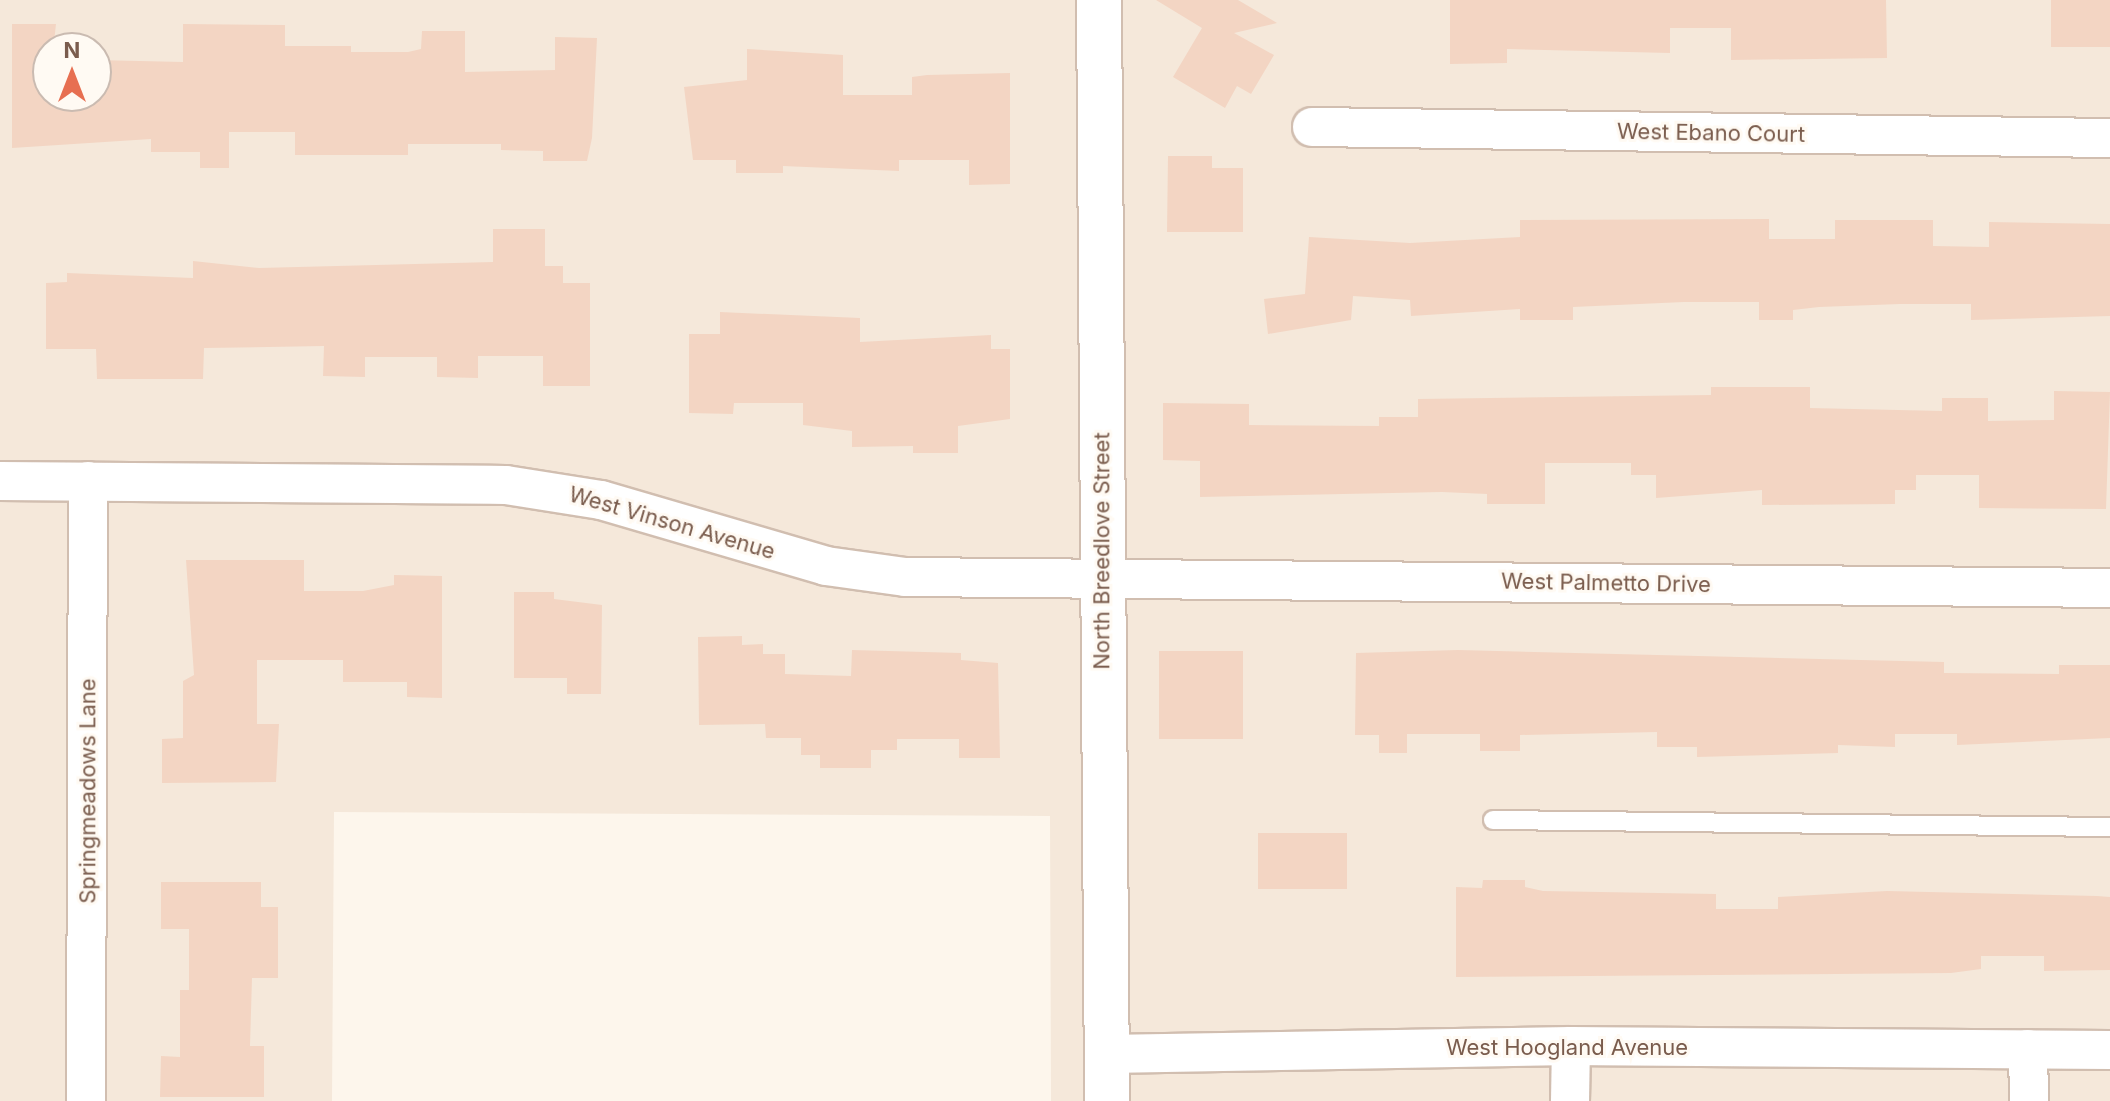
<!DOCTYPE html>
<html>
<head>
<meta charset="utf-8">
<style>
	body { margin:0 }
	#map { position:relative; width:2110px; height:1101px; overflow:hidden; background:#fdf6ec; font-family:Inter,sans-serif }
	div>[style] { position:absolute }
	[style*='--x'] { left:calc(var(--x)*1px); top:calc(var(--y)*1px); width:calc(var(--w)*1px); rotate:calc(var(--a)*1deg) }
	.residential>* { inset:0; background:#f5e8da }
	.building>* { inset:0; background:#f3d5c3; transform-origin:0 0 }
	.roads { filter:drop-shadow(2px 0 #d1beb0) drop-shadow(-2px 0 #d1beb0) drop-shadow(0 2px #d1beb0) drop-shadow(0 -2px #d1beb0) }
	.service>* { height:18px; margin:-9px; padding:0 9px; transform-origin:9px; border-radius:9px; background:#fff }
	.minor>* { height:38px; margin:-19px; padding:0 19px; transform-origin:19px; border-radius:19px; background:#fff }
	.tertiary>* { height:44px; margin:-22px; padding:0 22px; transform-origin:22px; border-radius:22px; background:#fff }
	span { translate:-50% -50%; white-space:nowrap; text-align:center; line-height:1.15; -webkit-text-stroke:6px #fffaf3; paint-order:stroke }
	.street-label { font-size:22px; color:#7a5c4d }
	.north { position:absolute; left:32px; top:32px; width:80px; height:80px; box-sizing:border-box; background:#fffaf3; border:2px solid #cabbb1; border-radius:50%; rotate:0deg; font-size:22px; font-weight:700; line-height:32px; text-align:center; color:#7a5c4d }
	.north::after { content:''; display:block; margin:auto; width:28px; height:36px; background:#e76f51; clip-path:polygon(50% 0,100% 100%,50% 72%,0 100%) }
</style>
</head>
<body>
<div id="map">
	<div class="residential">
		<i style="clip-path:polygon(evenodd,0 0,2110px 0,2110px 1101px,1051px 1101px,1050px 816px,334px 812px,332px 1101px,0 1101px,0 0,48px 48px,96px 48px,96px 96px,48px 96px,48px 48px)"></i>
	</div>
	<div class="building">
		<i style="clip-path:polygon(1156px 0,1238px 0,1277px 23px,1234px 33px,1274px 55px,1251px 94px,1237px 86px,1225px 108px,1173px 77px,1202px 28px)"></i>
		<i style="clip-path:polygon(1450px 0,1886px 0,1887px 58px,1731px 60px,1731px 28px,1670px 28px,1670px 53px,1507px 49px,1507px 63px,1450px 64px)"></i>
		<i style="left:2051px;top:0;width:59px;height:47px"></i>
		<i style="clip-path:polygon(12px 24px,56px 24px,48px 96px,96px 96px,96px 60px,183px 62px,183px 24px,285px 25px,285px 46px,351px 46px,351px 52px,408px 52px,421px 49px,422px 31px,465px 31px,465px 72px,555px 70px,555px 37px,597px 38px,592px 138px,587px 161px,543px 161px,543px 151px,501px 150px,501px 144px,408px 144px,408px 155px,295px 155px,295px 132px,229px 132px,229px 168px,200px 168px,200px 152px,151px 152px,151px 139px,12px 148px)"></i>
		<i style="clip-path:polygon(747px 49px,843px 55px,843px 95px,912px 95px,912px 77px,927px 75px,1010px 73px,1010px 184px,969px 185px,969px 160px,899px 160px,899px 171px,783px 166px,783px 173px,736px 173px,736px 160px,693px 160px,684px 87px,747px 80px)"></i>
		<i style="clip-path:polygon(1168px 156px,1212px 156px,1212px 168px,1243px 168px,1243px 232px,1167px 232px)"></i>
		<i style="clip-path:polygon(1769px 219px,1769px 239px,1835px 239px,1835px 220px,1933px 220px,1933px 246px,1989px 247px,1989px 222px,2110px 224px,2110px 316px,1971px 320px,1971px 304px,1900px 304px,1819px 307px,1793px 310px,1793px 320px,1759px 320px,1759px 302px,1684px 302px,1573px 307px,1573px 320px,1520px 320px,1520px 309px,1411px 316px,1410px 300px,1353px 296px,1351px 320px,1268px 334px,1264px 299px,1305px 294px,1309px 237px,1410px 243px,1520px 237px,1520px 220px)"></i>
		<i style="clip-path:polygon(493px 229px,545px 229px,545px 266px,563px 266px,563px 283px,590px 283px,590px 386px,543px 386px,543px 356px,478px 356px,478px 378px,437px 377px,437px 357px,365px 357px,365px 377px,323px 376px,324px 346px,204px 348px,203px 379px,97px 379px,96px 349px,46px 349px,46px 283px,67px 282px,67px 273px,193px 278px,193px 261px,259px 268px,493px 262px)"></i>
		<i style="clip-path:polygon(720px 312px,860px 318px,860px 342px,991px 335px,991px 349px,1010px 349px,1010px 419px,958px 426px,958px 453px,913px 453px,913px 446px,852px 447px,852px 431px,803px 425px,803px 403px,734px 403px,733px 414px,689px 413px,689px 334px,720px 334px)"></i>
		<i style="clip-path:polygon(1711px 387px,1810px 387px,1810px 408px,1942px 411px,1942px 398px,1988px 398px,1988px 421px,2054px 420px,2054px 391px,2110px 392px,2106px 509px,1979px 508px,1979px 475px,1916px 475px,1916px 490px,1895px 490px,1895px 504px,1762px 505px,1762px 490px,1656px 498px,1656px 475px,1631px 475px,1631px 463px,1545px 463px,1545px 504px,1487px 504px,1487px 494px,1442px 492px,1200px 497px,1200px 461px,1163px 460px,1163px 403px,1249px 404px,1249px 425px,1379px 426px,1379px 417px,1418px 417px,1418px 399px,1711px 395px)"></i>
		<i style="clip-path:polygon(186px 560px,304px 560px,304px 591px,363px 591px,394px 585px,394px 575px,442px 576px,442px 698px,407px 697px,407px 682px,343px 682px,343px 660px,257px 660px,257px 724px,279px 724px,276px 782px,162px 783px,162px 739px,183px 738px,183px 681px,194px 675px)"></i>
		<i style="clip-path:polygon(514px 592px,554px 592px,554px 599px,602px 605px,601px 694px,567px 694px,567px 678px,514px 678px)"></i>
		<i style="clip-path:polygon(742px 636px,742px 645px,763px 644px,763px 654px,785px 654px,785px 674px,851px 676px,852px 650px,961px 653px,961px 660px,998px 663px,1000px 758px,959px 758px,959px 739px,897px 739px,897px 750px,871px 750px,871px 768px,820px 768px,820px 755px,801px 755px,801px 738px,766px 738px,765px 724px,699px 725px,698px 637px)"></i>
		<i style="clip-path:polygon(1458px 650px,1944px 662px,1944px 673px,2059px 674px,2059px 665px,2110px 665px,2110px 738px,1957px 745px,1957px 734px,1895px 734px,1895px 747px,1838px 745px,1838px 753px,1697px 757px,1697px 747px,1657px 747px,1657px 732px,1520px 735px,1520px 751px,1480px 751px,1480px 734px,1407px 734px,1407px 753px,1379px 753px,1379px 735px,1355px 735px,1356px 653px)"></i>
		<i style="left:1159px;top:651px;width:84px;height:88px"></i>
		<i style="left:1258px;top:833px;width:89px;height:56px"></i>
		<i style="clip-path:polygon(1483px 880px,1525px 880px,1525px 887px,1543px 891px,1716px 894px,1716px 909px,1778px 909px,1778px 897px,1887px 891px,2097px 896px,2110px 897px,2110px 970px,2044px 971px,2044px 956px,1981px 956px,1981px 969px,1951px 973px,1456px 977px,1456px 887px,1482px 888px)"></i>
		<i style="clip-path:polygon(161px 882px,261px 882px,261px 907px,278px 907px,278px 978px,252px 978px,250px 1046px,264px 1046px,264px 1097px,160px 1097px,161px 1056px,180px 1057px,180px 990px,189px 990px,189px 929px,161px 929px)"></i>
	</div>
	<div class="roads">
		<div class="service">
			<i style="--x:1493;--y:820;--w:617;--a:0.65"></i>
		</div>
		<div class="minor">
			<i style="--x:1312;--y:127;--w:798;--a:0.79"></i>
			<i style="--x:0;--y:481;--w:506;--a:0.45"></i>
			<i style="--x:506;--y:485;--w:96;--a:9"></i>
			<i style="--x:601;--y:500;--w:234;--a:16.3"></i>
			<i style="--x:826;--y:566;--w:80;--a:7.9"></i>
			<i style="--x:905;--y:577;--w:1205;--a:0.52"></i>
			<i style="--x:2028;--y:1049;--w:52;--a:88.9"></i>
			<i style="--x:1107;--y:1054;--w:464;--a:-1"></i>
			<i style="--x:1571;--y:1046;--w:539;--a:0.43"></i>
			<i style="--x:86;--y:1101;--w:620;--a:-89.82"></i>
			<i style="--x:1570;--y:1101;--w:55;--a:-89"></i>
		</div>
		<div class="tertiary">
			<i style="--x:1099;--y:0;--w:1101;--a:89.58"></i>
		</div>
	</div>
	<div class="street-label">
		<span style="left:1711px;top:133px;rotate:1deg">West Ebano Court</span>
		<span style="left:672px;top:523px;rotate:16deg">West Vinson Avenue</span>
		<span style="left:1102px;top:551px;rotate:-90deg">North Breedlove Street</span>
		<span style="left:1606px;top:583px;rotate:1deg">West Palmetto Drive</span>
		<span style="left:88px;top:791px;rotate:-90deg">Springmeadows Lane</span>
		<span style="left:1567px;top:1048px">West Hoogland Avenue</span>
	</div>
	<div class="north">N</div>
</div>
</body>
</html>
